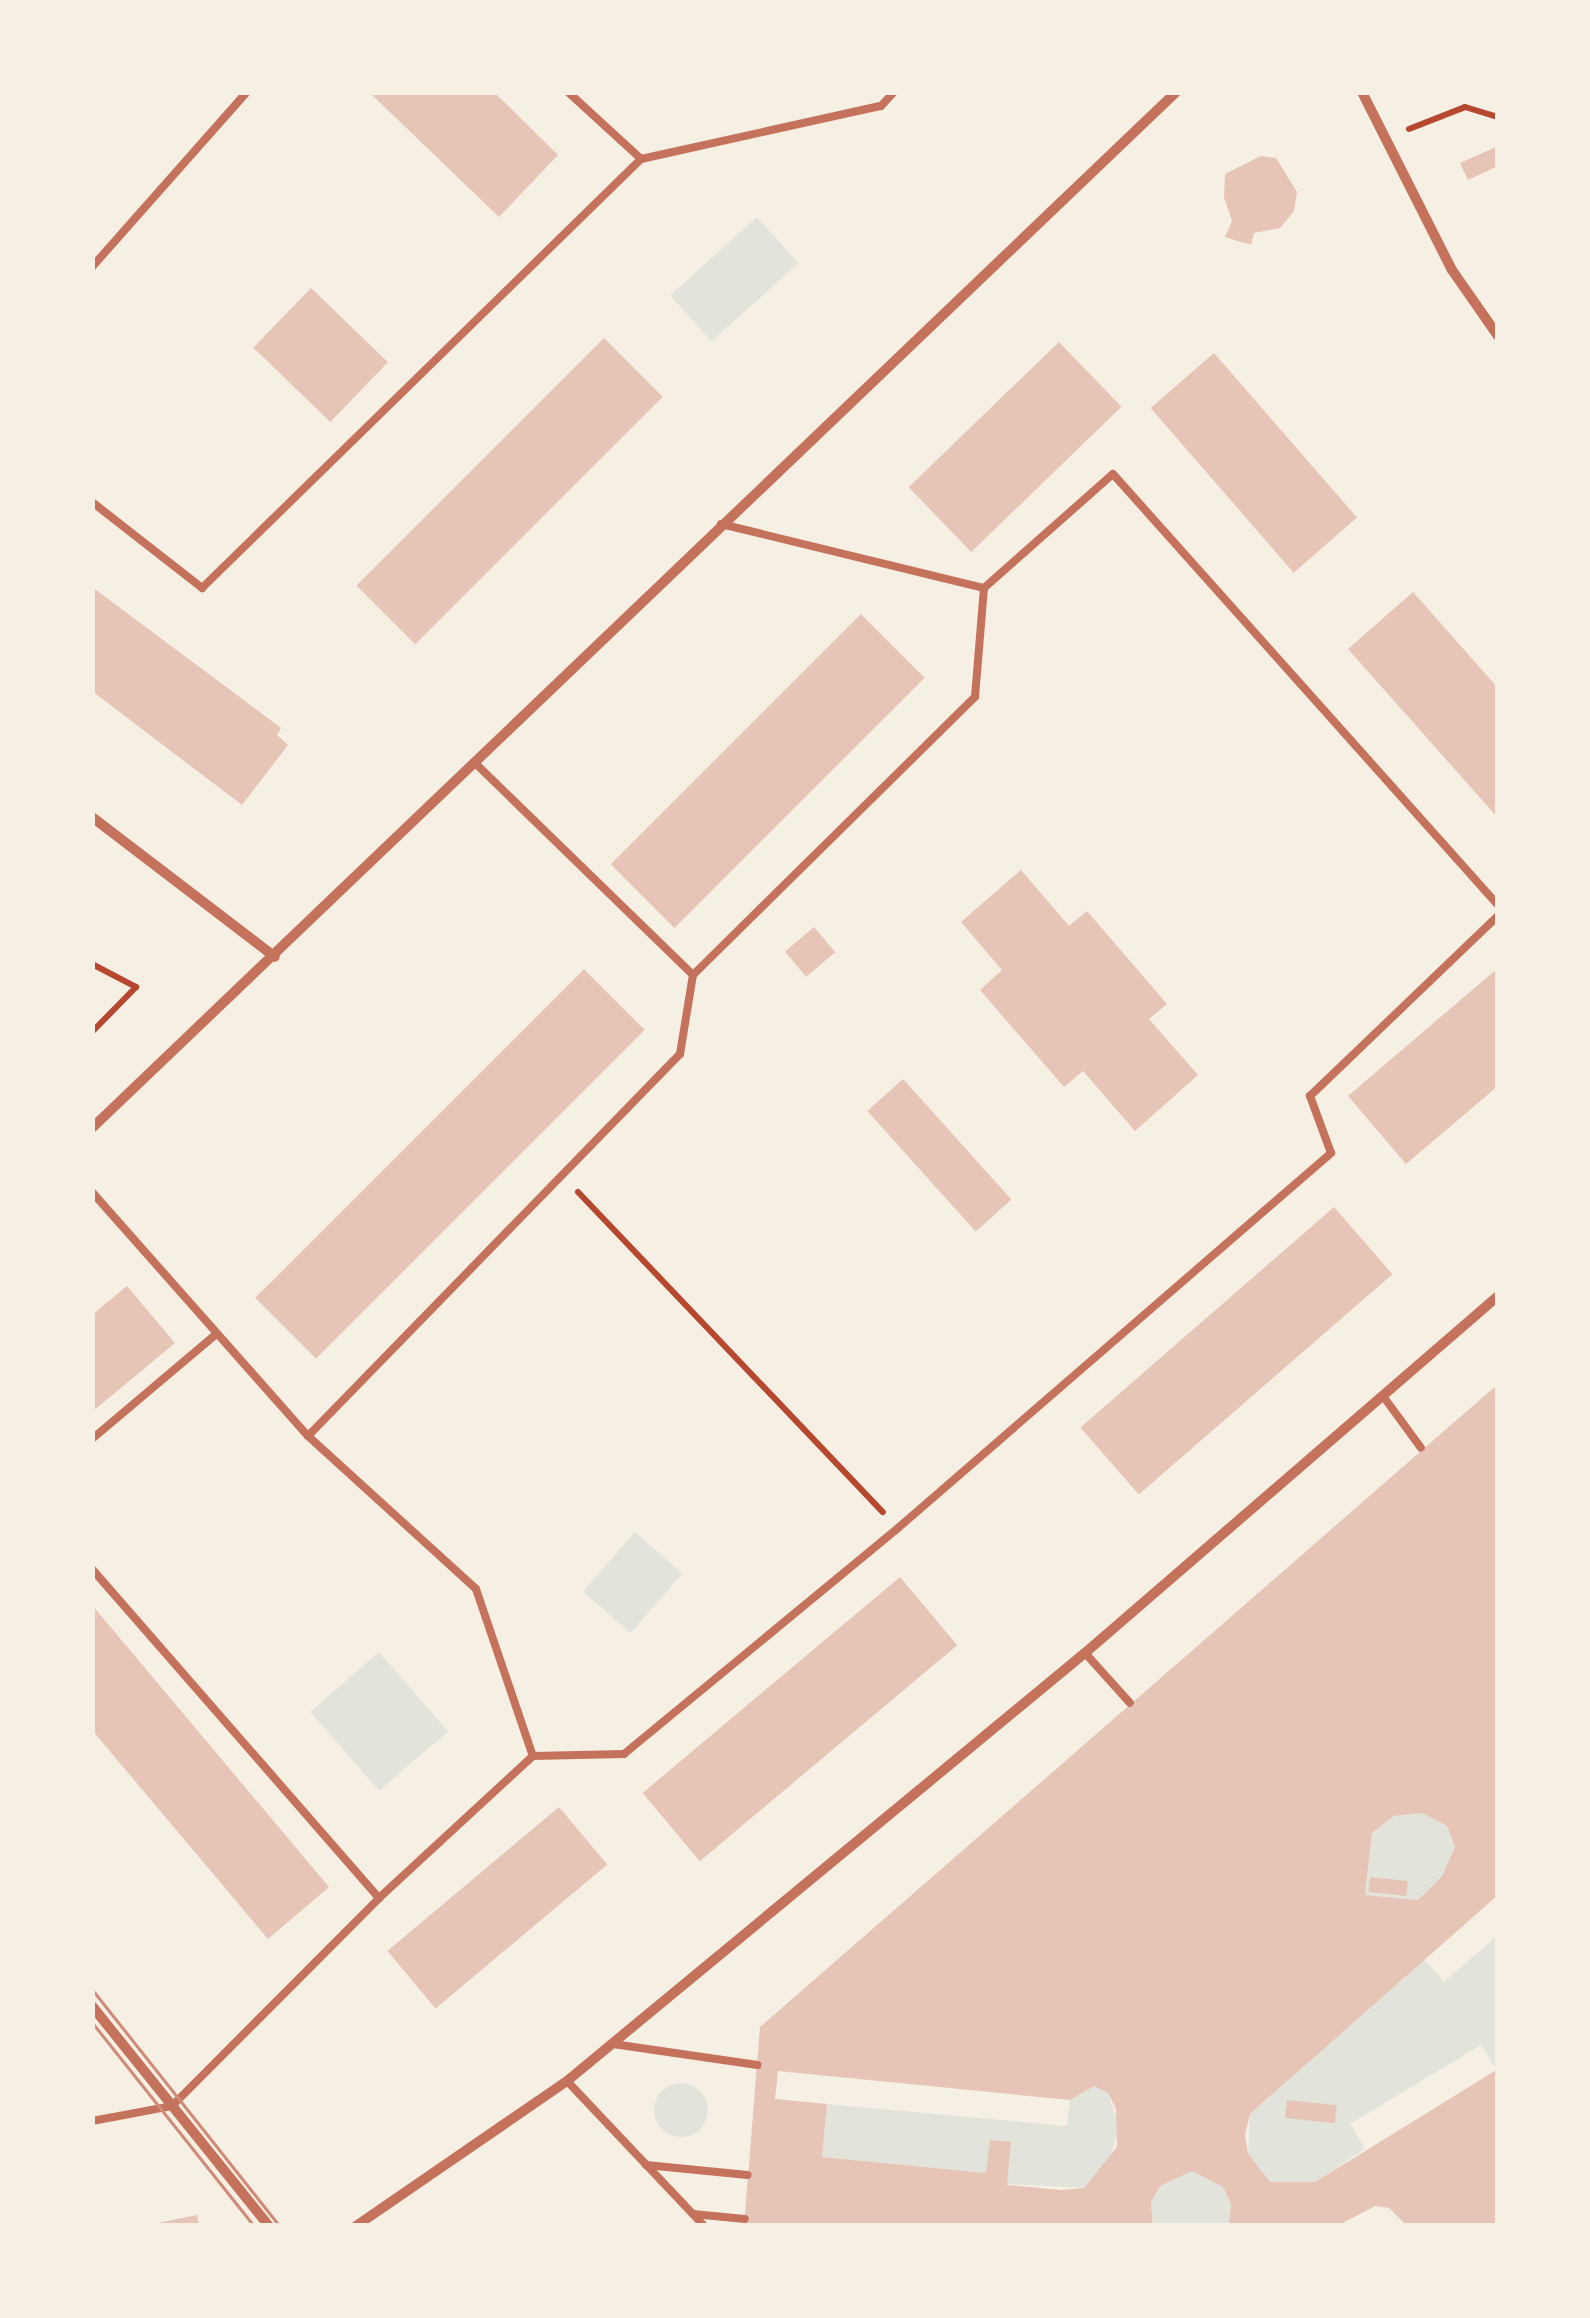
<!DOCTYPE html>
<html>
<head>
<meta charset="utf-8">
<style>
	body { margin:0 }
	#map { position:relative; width:1590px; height:2318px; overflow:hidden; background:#f6efe4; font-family:Lato,sans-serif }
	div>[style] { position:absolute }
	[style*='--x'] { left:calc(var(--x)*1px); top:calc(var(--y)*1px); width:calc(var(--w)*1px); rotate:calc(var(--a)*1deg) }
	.green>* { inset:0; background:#e2e4dc; transform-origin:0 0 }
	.round { border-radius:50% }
	.building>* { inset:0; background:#e6c5b7; transform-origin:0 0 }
	.path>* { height:6px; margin:-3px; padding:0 3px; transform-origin:3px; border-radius:3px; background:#b5482f }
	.service>* { height:8px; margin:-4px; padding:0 4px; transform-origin:4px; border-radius:4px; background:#c5725c }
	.minor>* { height:10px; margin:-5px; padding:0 5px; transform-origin:5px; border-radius:5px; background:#c5725c }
	.tram>* { height:2.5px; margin:-1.25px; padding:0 1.25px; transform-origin:1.25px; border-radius:1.25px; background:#cf8b77 }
	span { translate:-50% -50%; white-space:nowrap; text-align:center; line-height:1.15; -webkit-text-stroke:9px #f6efe4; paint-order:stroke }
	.frame { position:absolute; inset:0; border:95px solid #f6efe4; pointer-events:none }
</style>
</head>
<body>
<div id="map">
	<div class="green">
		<i style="left:757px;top:217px;width:62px;height:117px;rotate:48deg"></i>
		<i style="left:635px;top:1532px;width:63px;height:79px;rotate:41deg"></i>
		<i style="left:379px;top:1652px;width:105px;height:91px;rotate:49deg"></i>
		<i style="clip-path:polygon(1422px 1813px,1447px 1826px,1455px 1847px,1442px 1876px,1418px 1900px,1365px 1895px,1372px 1833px,1394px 1816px)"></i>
		<i style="clip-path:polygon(1497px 1936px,1497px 2070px,1481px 2045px,1350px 2124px,1365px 2149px,1315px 2182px,1270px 2182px,1248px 2153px,1250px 2114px,1424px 1959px,1444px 1982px)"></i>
		<i class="round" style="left:654px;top:2083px;width:54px;height:54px"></i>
		<i style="clip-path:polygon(1094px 2086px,1108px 2093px,1119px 2126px,1109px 2162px,1084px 2188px,985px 2183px,986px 2173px,822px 2157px,827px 2104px,1067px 2126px,1070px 2100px)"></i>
		<i style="clip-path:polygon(1192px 2171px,1223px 2187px,1231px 2204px,1229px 2226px,1153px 2225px,1151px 2202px,1160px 2186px)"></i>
	</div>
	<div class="building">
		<i style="clip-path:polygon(369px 92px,494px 92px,558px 155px,499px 217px)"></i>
		<i style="clip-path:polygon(1498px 146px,1498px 166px,1468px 180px,1460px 163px)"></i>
		<i style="clip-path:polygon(1261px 156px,1276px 158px,1297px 192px,1294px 211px,1280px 228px,1254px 233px,1251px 245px,1225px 237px,1232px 221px,1224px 197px,1225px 174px)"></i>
		<i style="left:311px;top:288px;width:107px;height:83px;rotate:44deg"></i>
		<i style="left:604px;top:338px;width:83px;height:350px;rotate:45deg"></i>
		<i style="left:1059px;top:342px;width:90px;height:209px;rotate:46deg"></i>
		<i style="left:1214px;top:353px;width:218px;height:84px;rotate:49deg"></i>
		<i style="clip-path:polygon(92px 587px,281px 728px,277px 735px,288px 745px,242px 805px,92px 691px)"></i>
		<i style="clip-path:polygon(1413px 592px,1498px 688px,1498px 818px,1348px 649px)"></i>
		<i style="left:861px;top:614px;width:90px;height:354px;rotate:45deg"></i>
		<i style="clip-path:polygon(1021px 870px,1069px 926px,1087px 911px,1167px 1004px,1149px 1019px,1198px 1075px,1135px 1131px,1083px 1071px,1064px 1087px,980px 990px,1002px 970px,961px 922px)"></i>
		<i style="left:814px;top:927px;width:33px;height:38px;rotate:50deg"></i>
		<i style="clip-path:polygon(1498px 968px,1498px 1086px,1406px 1164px,1348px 1096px)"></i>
		<i style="left:584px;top:969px;width:86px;height:465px;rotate:45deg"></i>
		<i style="left:903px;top:1079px;width:162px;height:48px;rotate:48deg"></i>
		<i style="left:1334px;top:1207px;width:89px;height:336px;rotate:49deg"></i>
		<i style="clip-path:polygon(127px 1286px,175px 1343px,92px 1412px,92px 1315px)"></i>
		<i style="clip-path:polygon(evenodd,1498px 1384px,1498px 1895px,1250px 2114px,1245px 2135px,1248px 2153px,1270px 2182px,1315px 2182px,1498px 2069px,1498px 2226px,1407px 2226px,1389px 2208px,1375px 2206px,1337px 2226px,1229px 2226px,1231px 2204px,1223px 2187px,1192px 2171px,1160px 2186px,1151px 2202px,1153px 2226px,744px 2226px,760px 2027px,1498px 1384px,1422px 1813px,1447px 1826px,1455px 1847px,1442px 1876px,1418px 1900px,1365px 1895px,1372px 1833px,1394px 1816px,1422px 1813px,1498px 1384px,778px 2071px,1070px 2100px,1094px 2086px,1108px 2093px,1116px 2109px,1117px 2147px,1084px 2188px,1061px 2190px,1007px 2185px,1011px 2142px,990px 2140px,986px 2173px,822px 2157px,827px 2104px,775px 2099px,778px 2071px)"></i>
		<i style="left:900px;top:1577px;width:89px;height:336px;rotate:50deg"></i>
		<i style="clip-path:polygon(92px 1605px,329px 1887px,268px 1939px,92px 1730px)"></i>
		<i style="left:559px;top:1807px;width:75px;height:224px;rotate:50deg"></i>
		<i style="left:1370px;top:1877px;width:38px;height:15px;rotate:6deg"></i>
		<i style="left:1287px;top:2100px;width:50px;height:18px;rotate:6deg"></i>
		<i style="clip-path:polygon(197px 2215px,199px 2226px,153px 2226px,153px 2224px)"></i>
	</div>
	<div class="path">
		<i style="--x:1409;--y:129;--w:60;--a:-21.4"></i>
		<i style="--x:1465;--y:107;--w:34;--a:17"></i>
		<i style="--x:92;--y:964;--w:50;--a:27.6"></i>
		<i style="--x:136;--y:987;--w:63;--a:134.4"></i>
		<i style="--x:578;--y:1192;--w:442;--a:46.4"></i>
	</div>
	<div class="service">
		<i style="--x:568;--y:92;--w:99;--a:42.5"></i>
		<i style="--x:92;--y:267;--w:234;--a:-48.5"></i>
		<i style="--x:92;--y:502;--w:140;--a:38"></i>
		<i style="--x:202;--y:588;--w:614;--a:-44.34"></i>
		<i style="--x:641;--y:159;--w:246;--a:-12.5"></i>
		<i style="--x:881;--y:106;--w:19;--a:-47"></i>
		<i style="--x:721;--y:524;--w:271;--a:13.7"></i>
		<i style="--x:475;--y:763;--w:304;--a:44.2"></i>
		<i style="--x:92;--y:1192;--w:326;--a:48.5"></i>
		<i style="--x:308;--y:1436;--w:227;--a:42.3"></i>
		<i style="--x:476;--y:1589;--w:176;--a:71.2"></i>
		<i style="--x:1383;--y:1396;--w:64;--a:53.8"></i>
		<i style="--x:308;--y:1436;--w:533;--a:-45.76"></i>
		<i style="--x:680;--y:1054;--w:80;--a:-80.7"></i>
		<i style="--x:693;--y:975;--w:396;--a:-44.6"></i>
		<i style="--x:975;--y:697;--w:109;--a:-85.3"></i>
		<i style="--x:984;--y:588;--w:172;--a:-41.5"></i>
		<i style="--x:1113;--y:474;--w:578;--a:48.23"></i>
		<i style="--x:92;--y:1439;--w:161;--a:-40.2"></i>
		<i style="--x:92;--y:1569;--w:437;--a:48.9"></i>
		<i style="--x:1085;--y:1653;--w:67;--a:48"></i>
		<i style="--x:613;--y:2044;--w:146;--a:8.3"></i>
		<i style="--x:567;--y:2081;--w:199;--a:46.6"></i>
		<i style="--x:92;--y:2121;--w:81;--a:-10.6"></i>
		<i style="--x:172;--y:2106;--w:293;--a:-45.1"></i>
		<i style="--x:379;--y:1898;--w:209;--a:-42.7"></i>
		<i style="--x:533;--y:1756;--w:91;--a:-1.3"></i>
		<i style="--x:624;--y:1754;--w:355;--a:-39.5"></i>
		<i style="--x:898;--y:1528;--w:573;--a:-40.89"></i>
		<i style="--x:1331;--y:1153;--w:61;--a:-110.2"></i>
		<i style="--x:1310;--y:1096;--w:260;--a:-43.8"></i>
		<i style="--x:646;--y:2165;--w:102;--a:5.6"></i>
		<i style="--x:693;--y:2214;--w:52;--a:5.5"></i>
	</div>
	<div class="minor">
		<i style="--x:1362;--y:92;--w:199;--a:63.2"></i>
		<i style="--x:1452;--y:270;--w:80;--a:55.1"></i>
		<i style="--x:92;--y:817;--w:230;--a:37.4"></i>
		<i style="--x:92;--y:1128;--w:1499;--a:-43.7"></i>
		<i style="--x:92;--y:2006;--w:282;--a:51.2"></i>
		<i style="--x:356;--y:2226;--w:256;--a:-34.5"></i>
		<i style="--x:567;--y:2081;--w:672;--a:-39.57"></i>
		<i style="--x:1085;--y:1653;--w:546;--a:-40.84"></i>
	</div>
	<div class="tram">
		<i style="--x:92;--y:1989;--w:303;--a:51.6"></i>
		<i style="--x:92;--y:2022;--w:260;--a:51.5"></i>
	</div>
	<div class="frame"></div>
</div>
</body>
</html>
